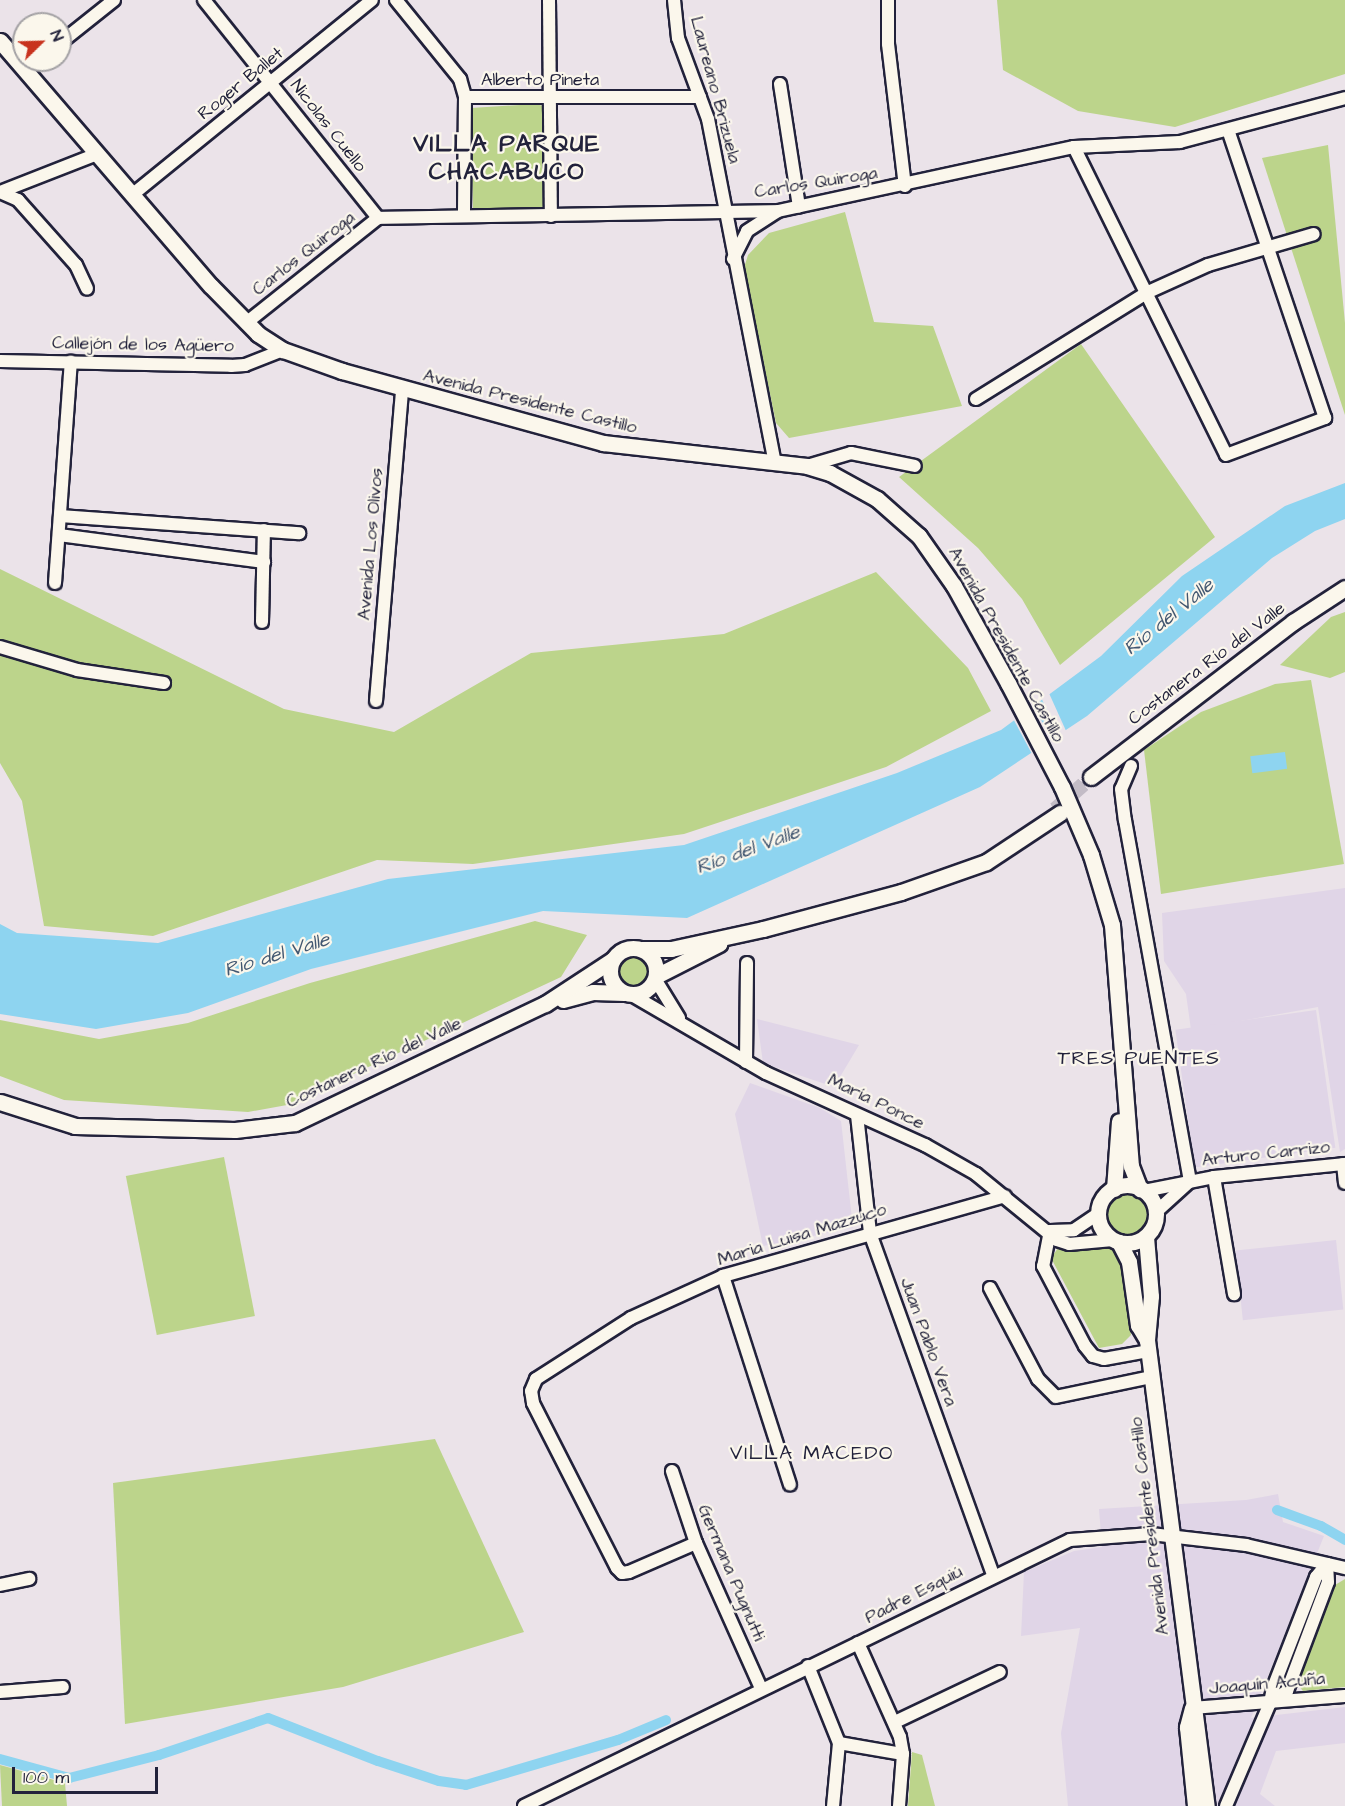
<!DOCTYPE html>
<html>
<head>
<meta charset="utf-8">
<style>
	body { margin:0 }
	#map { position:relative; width:1345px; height:1806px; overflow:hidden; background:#ebe3e9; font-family:"Architects Daughter",sans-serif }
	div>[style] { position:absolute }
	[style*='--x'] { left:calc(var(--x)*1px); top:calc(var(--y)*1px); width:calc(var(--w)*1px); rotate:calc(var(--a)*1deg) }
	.built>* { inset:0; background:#e0d5e7; transform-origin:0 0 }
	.green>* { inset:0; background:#bcd48b; transform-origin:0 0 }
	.round { border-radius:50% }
	.water>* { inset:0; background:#8ed4f0; transform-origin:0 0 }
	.pier>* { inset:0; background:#ebe3e9; transform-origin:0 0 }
	.canal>* { height:10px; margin:-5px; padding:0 5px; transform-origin:5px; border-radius:5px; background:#8ed4f0 }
	.major-tunnel>* { height:15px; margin-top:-7.5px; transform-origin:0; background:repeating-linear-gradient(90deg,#c3bcc6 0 15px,transparent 0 23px) }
	.roads { filter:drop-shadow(2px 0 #22223b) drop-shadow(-2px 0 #22223b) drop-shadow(0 2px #22223b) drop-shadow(0 -2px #22223b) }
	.minor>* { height:12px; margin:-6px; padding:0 6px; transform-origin:6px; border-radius:6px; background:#fbf7ec }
	.major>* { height:15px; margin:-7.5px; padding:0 7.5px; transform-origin:7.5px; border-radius:7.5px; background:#fbf7ec }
	.major>.ring { margin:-7.5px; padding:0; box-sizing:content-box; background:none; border:15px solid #fbf7ec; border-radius:50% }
	span { translate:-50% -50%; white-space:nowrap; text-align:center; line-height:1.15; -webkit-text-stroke:4.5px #fbf7ec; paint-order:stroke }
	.street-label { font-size:18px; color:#22223b }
	.water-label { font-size:20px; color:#425771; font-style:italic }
	.neighbourhood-label { font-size:20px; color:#22223b; letter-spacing:1.5px }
	.district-label { font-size:24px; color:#22223b; font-weight:700; letter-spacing:1.5px }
	.north { position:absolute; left:12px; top:12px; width:60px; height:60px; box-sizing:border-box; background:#fbf7ec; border:2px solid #a4a2a5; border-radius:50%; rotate:67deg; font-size:16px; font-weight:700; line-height:24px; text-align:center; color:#22223b }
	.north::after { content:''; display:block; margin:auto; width:21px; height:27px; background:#c8321e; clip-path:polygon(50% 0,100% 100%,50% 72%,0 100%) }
	.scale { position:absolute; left:12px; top:1767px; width:146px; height:27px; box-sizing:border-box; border:3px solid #22223b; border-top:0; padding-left:8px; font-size:18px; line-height:21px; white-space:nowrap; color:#22223b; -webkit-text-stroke:4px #fbf7ec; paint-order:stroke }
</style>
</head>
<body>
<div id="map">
	<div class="built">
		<i style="clip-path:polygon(1345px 888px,1345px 1149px,1340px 1152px,1318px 1007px,1191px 1030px,1186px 994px,1164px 961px,1162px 913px)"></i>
		<i style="left:1316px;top:1010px;width:139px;height:142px;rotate:82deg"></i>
		<i style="clip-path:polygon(757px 1019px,859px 1045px,834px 1087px,763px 1063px)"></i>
		<i style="clip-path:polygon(750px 1083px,820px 1108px,841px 1121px,853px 1228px,763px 1246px,735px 1114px)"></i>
		<i style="left:1336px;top:1240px;width:70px;height:101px;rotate:84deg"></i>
		<i style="clip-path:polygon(1278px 1494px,1283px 1522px,1324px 1536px,1251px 1718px,1345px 1707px,1345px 1743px,1276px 1751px,1260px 1794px,1275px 1806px,1068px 1806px,1061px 1733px,1080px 1628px,1021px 1636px,1024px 1572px,1074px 1551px,1102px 1547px,1099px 1509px,1246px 1500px)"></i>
	</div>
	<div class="green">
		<i style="clip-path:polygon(997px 0,1345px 0,1345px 74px,1175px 127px,1078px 111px,1003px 70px)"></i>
		<i style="clip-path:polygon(536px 104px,543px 106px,546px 112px,546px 204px,538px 210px,473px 208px,471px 108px)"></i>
		<i style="clip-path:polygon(1328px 145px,1345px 323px,1345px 415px,1262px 158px)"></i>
		<i style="clip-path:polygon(845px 212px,874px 322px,933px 326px,962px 406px,789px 438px,776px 423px,744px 268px,748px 255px,769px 233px)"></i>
		<i style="clip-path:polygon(1081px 344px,1215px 537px,1060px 665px,1022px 599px,978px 548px,899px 477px)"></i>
		<i style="clip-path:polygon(0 569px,284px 709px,394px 732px,531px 653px,724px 634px,876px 572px,968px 668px,991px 711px,886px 767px,684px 834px,473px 864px,377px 860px,153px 936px,44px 926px,22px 801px,0 763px)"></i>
		<i style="clip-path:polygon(1345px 612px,1345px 672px,1330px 678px,1280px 665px,1331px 617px)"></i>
		<i style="clip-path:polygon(1311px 680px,1344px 864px,1161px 894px,1144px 750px,1201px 712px,1275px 684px)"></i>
		<i style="clip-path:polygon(535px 921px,587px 935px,561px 977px,287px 1105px,248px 1112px,64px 1100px,0 1076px,0 1020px,99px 1039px,188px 1023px,310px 983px)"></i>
		<i class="round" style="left:614px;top:952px;width:38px;height:38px"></i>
		<i style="left:224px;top:1157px;width:162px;height:100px;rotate:79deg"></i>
		<i class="round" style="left:1106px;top:1193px;width:42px;height:42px"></i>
		<i style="clip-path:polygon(1100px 1243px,1116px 1247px,1123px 1254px,1131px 1294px,1127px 1305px,1131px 1335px,1122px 1344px,1099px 1348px,1051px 1258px,1058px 1248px)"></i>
		<i style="clip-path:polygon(435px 1439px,524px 1632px,343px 1687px,125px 1724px,113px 1483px)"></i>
		<i style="clip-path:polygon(1345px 1579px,1345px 1687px,1303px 1691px,1297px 1684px,1335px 1585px)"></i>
		<i style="clip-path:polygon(912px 1752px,922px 1755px,935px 1806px,908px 1806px)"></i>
		<i style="clip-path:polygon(0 1765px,65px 1783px,67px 1806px,2px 1806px)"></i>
	</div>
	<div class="water">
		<i style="clip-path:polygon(1345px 483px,1345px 519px,1315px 531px,1272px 558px,1087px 716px,980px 787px,687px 918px,543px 911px,311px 969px,188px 1013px,96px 1029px,0 1014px,0 924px,17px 933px,158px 943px,388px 879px,684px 845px,897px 773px,1001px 730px,1101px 656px,1182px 576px,1285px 506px)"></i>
		<i style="left:1285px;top:752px;width:17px;height:35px;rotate:83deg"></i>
	</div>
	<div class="pier">
		<i style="clip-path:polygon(1048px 691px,1067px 733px,1059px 739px,1041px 697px)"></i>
		<i style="left:1032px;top:703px;width:44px;height:24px;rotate:62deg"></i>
	</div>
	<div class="canal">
		<i style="--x:1277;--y:1510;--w:47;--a:20"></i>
		<i style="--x:1321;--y:1526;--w:28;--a:30"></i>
		<i style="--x:0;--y:1759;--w:72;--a:15.4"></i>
		<i style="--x:69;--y:1778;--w:93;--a:-14.3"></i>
		<i style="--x:159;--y:1755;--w:115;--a:-18.7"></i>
		<i style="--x:268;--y:1718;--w:118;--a:21.4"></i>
		<i style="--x:378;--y:1761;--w:64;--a:18.2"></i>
		<i style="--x:439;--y:1781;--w:27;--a:8"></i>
		<i style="--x:466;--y:1785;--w:159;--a:-16.5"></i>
		<i style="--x:618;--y:1740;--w:52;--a:-22.6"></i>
	</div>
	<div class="major-tunnel">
		<i style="--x:1055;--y:809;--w:48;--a:-41.6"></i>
	</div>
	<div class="roads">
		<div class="minor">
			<i style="--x:204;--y:0;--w:279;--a:51.4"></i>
			<i style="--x:396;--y:0;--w:102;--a:51"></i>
			<i style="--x:460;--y:79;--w:19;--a:74"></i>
			<i style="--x:465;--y:97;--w:119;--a:90.5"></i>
			<i style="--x:549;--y:0;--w:216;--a:89.5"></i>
			<i style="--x:674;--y:0;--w:38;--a:84"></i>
			<i style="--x:678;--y:38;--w:86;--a:69.7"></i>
			<i style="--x:708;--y:119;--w:347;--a:79"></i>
			<i style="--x:888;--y:0;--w:44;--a:90"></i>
			<i style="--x:888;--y:44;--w:143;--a:83.2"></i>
			<i style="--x:60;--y:43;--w:69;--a:-38.5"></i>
			<i style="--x:26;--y:70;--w:16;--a:-38"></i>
			<i style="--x:780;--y:84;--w:124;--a:81.2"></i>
			<i style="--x:465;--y:97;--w:235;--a:0"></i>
			<i style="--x:1074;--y:147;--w:343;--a:63.7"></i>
			<i style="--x:1226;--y:455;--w:106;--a:-20.5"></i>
			<i style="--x:1325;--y:418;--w:304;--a:-108.6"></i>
			<i style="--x:0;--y:192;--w:20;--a:24"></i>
			<i style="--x:18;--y:200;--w:87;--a:48.3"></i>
			<i style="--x:76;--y:265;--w:26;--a:65"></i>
			<i style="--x:0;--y:192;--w:104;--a:-21.4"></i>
			<i style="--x:132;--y:195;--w:309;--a:-39.1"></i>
			<i style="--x:733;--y:259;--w:31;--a:-63"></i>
			<i style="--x:747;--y:231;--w:35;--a:-33"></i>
			<i style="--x:246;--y:323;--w:169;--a:-38.5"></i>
			<i style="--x:378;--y:218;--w:400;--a:-1"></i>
			<i style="--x:778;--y:211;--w:303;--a:-12.2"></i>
			<i style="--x:1074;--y:147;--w:106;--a:-2.7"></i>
			<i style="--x:1180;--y:142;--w:171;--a:-14.9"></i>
			<i style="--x:0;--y:361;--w:231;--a:1.2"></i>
			<i style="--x:231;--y:366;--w:14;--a:-4"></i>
			<i style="--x:245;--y:365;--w:41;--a:-21.5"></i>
			<i style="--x:976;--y:399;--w:200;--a:-31.9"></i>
			<i style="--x:1146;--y:293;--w:68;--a:-24.3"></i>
			<i style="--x:1208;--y:265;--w:110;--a:-16.3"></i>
			<i style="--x:807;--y:466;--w:46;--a:-16.5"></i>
			<i style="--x:851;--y:453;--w:65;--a:11.5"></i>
			<i style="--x:60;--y:516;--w:240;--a:4.1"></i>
			<i style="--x:59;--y:535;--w:207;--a:7.5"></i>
			<i style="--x:55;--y:583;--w:222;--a:-85.9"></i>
			<i style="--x:262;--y:622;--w:92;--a:-88.8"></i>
			<i style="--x:0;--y:647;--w:80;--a:16.6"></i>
			<i style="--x:77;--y:670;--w:88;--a:8.5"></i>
			<i style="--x:376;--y:701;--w:313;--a:-85.2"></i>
			<i style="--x:1131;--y:766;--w:25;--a:113"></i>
			<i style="--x:1121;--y:789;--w:31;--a:83"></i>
			<i style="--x:1125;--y:820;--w:367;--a:79.8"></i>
			<i style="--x:655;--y:979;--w:46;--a:58.4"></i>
			<i style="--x:632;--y:995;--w:155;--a:30.2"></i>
			<i style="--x:766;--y:1073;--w:175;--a:24.4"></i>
			<i style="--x:925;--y:1145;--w:59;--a:29.6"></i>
			<i style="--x:976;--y:1174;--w:104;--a:39.2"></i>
			<i style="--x:1057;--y:1240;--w:13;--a:18"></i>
			<i style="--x:1069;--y:1244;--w:44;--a:-5.2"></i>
			<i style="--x:746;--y:1062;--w:99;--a:-89.4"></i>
			<i style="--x:857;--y:1115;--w:119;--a:83.7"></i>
			<i style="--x:870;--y:1233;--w:363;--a:70.2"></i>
			<i style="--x:1343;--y:1164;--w:19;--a:84"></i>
			<i style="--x:1214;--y:1177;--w:119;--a:80.3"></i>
			<i style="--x:1144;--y:1191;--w:71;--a:-11.3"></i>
			<i style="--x:1214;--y:1177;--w:132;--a:-5.7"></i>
			<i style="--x:1156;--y:1212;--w:45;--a:-42.3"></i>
			<i style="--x:1050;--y:1231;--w:36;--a:101"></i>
			<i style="--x:1043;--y:1266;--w:90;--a:62.3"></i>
			<i style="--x:1085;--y:1346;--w:13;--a:51"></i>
			<i style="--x:1093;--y:1356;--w:11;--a:15"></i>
			<i style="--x:1104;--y:1359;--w:46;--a:-10.1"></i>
			<i style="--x:1050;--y:1231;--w:24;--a:-2"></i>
			<i style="--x:1074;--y:1230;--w:30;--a:-34"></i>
			<i style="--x:723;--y:1276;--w:219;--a:72.2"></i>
			<i style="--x:990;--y:1288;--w:103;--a:62.2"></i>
			<i style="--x:1038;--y:1379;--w:25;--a:45"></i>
			<i style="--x:1056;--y:1397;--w:98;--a:-11.8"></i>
			<i style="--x:672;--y:1471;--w:76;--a:71.6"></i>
			<i style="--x:696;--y:1543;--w:159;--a:65.9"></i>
			<i style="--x:696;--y:1543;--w:73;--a:156.6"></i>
			<i style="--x:629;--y:1572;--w:7;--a:172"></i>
			<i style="--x:622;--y:1573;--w:7;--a:-135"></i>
			<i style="--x:617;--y:1568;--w:185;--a:-117"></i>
			<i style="--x:533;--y:1403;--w:12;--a:-99"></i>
			<i style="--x:531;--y:1391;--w:13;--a:-67"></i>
			<i style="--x:536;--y:1379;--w:113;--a:-32.7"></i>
			<i style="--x:631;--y:1318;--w:101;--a:-24.5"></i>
			<i style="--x:723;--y:1276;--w:293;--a:-15.8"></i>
			<i style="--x:0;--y:1585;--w:30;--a:-12"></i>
			<i style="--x:858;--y:1643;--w:103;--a:65.9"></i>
			<i style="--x:900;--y:1737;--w:17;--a:80"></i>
			<i style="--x:903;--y:1754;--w:52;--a:94.4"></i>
			<i style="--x:808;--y:1666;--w:83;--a:68.1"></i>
			<i style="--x:839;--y:1743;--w:63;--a:95.4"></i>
			<i style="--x:0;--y:1692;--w:63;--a:-4.5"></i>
			<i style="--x:1270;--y:1703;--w:21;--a:-35"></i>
			<i style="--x:1287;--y:1691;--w:116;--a:-69.4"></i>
			<i style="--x:1328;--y:1582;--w:18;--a:-93"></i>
			<i style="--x:1192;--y:1708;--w:153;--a:-4.5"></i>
			<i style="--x:895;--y:1722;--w:116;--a:-25.5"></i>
			<i style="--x:839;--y:1743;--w:65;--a:9.8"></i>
			<i style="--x:524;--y:1806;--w:607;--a:-25.97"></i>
			<i style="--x:1070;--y:1540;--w:81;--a:-4.2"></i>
			<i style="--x:1151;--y:1534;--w:96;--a:6.6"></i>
			<i style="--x:1246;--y:1545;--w:102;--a:13.1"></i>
			<i style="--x:1226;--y:1806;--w:112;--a:-66.9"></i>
			<i style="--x:1270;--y:1703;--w:15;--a:-79"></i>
			<i style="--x:1273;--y:1688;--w:119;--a:-68.8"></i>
			<i style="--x:1316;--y:1577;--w:17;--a:-50"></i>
		</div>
		<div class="major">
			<i style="--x:0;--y:41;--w:323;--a:49.3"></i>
			<i style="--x:211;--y:286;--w:67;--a:45.6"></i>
			<i style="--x:258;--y:334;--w:30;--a:33"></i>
			<i style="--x:283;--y:350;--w:63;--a:19.6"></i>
			<i style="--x:342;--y:371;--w:271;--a:15.4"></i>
			<i style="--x:603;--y:443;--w:205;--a:6.4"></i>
			<i style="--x:807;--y:466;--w:24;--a:17"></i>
			<i style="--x:830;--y:473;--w:54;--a:29"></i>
			<i style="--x:877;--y:499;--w:56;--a:41.4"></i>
			<i style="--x:919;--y:536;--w:61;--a:55"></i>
			<i style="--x:954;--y:586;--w:111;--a:60.9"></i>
			<i style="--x:1008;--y:683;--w:117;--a:62.6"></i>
			<i style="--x:1062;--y:787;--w:74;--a:66.9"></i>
			<i style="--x:1091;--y:855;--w:73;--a:73.3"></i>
			<i style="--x:1112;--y:925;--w:242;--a:85.5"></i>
			<i style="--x:1131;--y:1166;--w:25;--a:69"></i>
			<i style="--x:1091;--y:777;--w:255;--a:-37.5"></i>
			<i style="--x:1293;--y:622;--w:62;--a:-33.2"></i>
			<i class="ring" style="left:610px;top:948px;width:31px;height:31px"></i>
			<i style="--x:642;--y:949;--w:29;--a:0"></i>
			<i style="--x:671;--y:949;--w:94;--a:-12.3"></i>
			<i style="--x:763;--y:929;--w:143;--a:-15"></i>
			<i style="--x:901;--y:892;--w:90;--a:-19.4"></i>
			<i style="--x:986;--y:862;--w:89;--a:-33.5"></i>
			<i style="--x:656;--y:976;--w:71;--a:-26.9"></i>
			<i style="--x:563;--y:1000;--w:31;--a:-15"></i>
			<i style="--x:593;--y:992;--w:31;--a:2"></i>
			<i style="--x:0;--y:1102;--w:79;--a:17.7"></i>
			<i style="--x:75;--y:1126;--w:160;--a:1.4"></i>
			<i style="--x:235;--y:1130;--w:60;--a:-6.7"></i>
			<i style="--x:295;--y:1123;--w:277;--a:-25.5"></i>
			<i style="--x:545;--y:1004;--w:80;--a:-33.3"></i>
			<i class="ring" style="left:1098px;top:1185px;width:43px;height:43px"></i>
			<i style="--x:1114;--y:1189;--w:68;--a:-85.8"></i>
			<i style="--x:1146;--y:1237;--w:59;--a:85.2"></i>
			<i style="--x:1151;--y:1296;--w:44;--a:95.2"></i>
			<i style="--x:1147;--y:1340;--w:470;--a:82.7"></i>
			<i style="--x:1119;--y:1242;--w:22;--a:63"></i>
			<i style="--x:1129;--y:1262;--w:64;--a:81.9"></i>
			<i style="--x:1138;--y:1325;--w:17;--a:59"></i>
			<i style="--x:1192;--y:1708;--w:20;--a:105"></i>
			<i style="--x:1187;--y:1727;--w:79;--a:84.2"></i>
		</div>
	</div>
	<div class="street-label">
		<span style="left:540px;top:80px">Alberto Pineta</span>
		<span style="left:241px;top:84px;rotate:-39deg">Roger Ballet</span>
		<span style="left:715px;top:90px;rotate:75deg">Laureano Brizuela</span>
		<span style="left:328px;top:126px;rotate:52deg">Nicolas Cuello</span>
		<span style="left:816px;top:183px;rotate:-9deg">Carlos Quiroga</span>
		<span style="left:304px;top:254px;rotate:-38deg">Carlos Quiroga</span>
		<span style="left:143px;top:345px;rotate:1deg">Callejón de los Agüero</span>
		<span style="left:530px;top:402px;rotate:14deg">Avenida Presidente Castillo</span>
		<span style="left:371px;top:544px;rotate:-85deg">Avenida Los Olivos</span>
		<span style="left:1006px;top:645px;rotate:61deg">Avenida Presidente Castillo</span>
		<span style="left:1207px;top:664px;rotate:-37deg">Costanera Río del Valle</span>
		<span style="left:374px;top:1063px;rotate:-25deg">Costanera Río del Valle</span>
		<span style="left:876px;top:1102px;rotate:26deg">María Ponce</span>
		<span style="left:1266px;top:1154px;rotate:-6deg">Arturo Carrizo</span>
		<span style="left:802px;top:1235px;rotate:-17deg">Maria Luisa Mazzuco</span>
		<span style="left:928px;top:1342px;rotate:70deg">Juan Pablo Vera</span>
		<span style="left:1150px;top:1526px;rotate:-97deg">Avenida Presidente Castillo</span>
		<span style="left:731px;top:1573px;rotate:67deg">Germana Pugnutti</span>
		<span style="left:914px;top:1595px;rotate:-27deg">Padre Esquiú</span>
		<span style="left:1267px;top:1684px;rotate:-5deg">Joaquín Acuña</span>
	</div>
	<div class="water-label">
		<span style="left:1169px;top:617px;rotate:-39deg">Río del Valle</span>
		<span style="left:748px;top:850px;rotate:-20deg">Río del Valle</span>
		<span style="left:277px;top:955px;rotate:-17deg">Río del Valle</span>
	</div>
	<div class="neighbourhood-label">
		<span style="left:1139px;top:1058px">TRES PUENTES</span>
		<span style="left:812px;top:1453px">VILLA MACEDO</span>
	</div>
	<div class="district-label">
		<span style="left:507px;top:159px">VILLA PARQUE<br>CHACABUCO</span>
	</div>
	<div class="north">N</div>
	<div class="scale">100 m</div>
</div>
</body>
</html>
